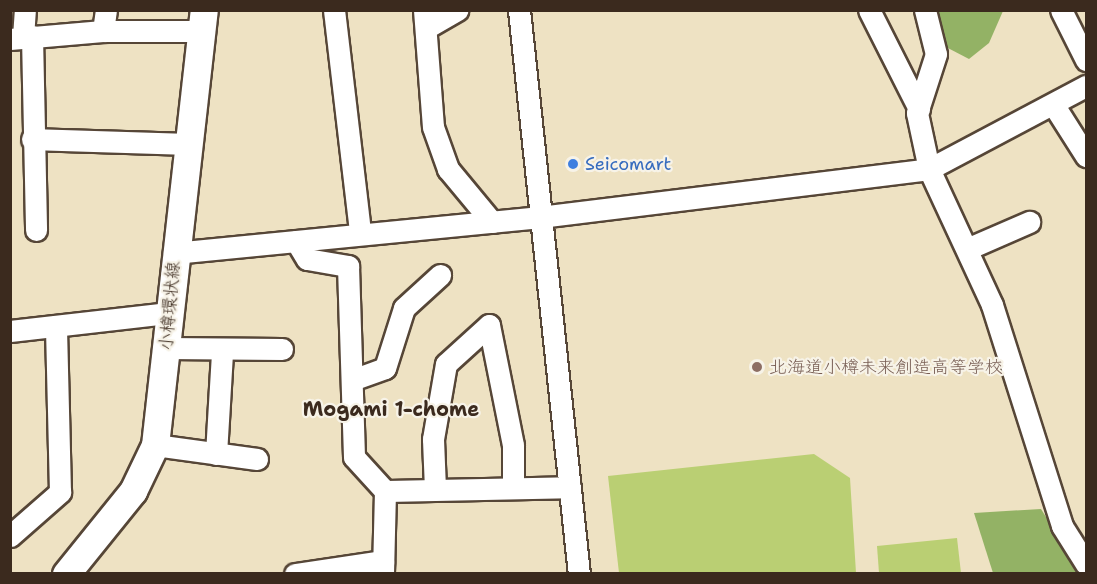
<!DOCTYPE html>
<html>
<head>
<meta charset="utf-8">
<style>
	body { margin:0 }
	#map { position:relative; width:1097px; height:584px; overflow:hidden; background:#eee2c3; font-family:"Shantell Sans","Klee One",sans-serif }
	div>[style] { position:absolute }
	[style*='--x'] { left:calc(var(--x)*1px); top:calc(var(--y)*1px); width:calc(var(--w)*1px); rotate:calc(var(--a)*1deg) }
	.green>* { inset:0; background:#bacf73 }
	.forest>* { inset:0; background:#93b265 }
	.roads { filter:drop-shadow(2px 0 #564637) drop-shadow(-2px 0 #564637) drop-shadow(0 2px #564637) drop-shadow(0 -2px #564637) }
	.minor>* { height:21px; margin:-10.5px; padding:0 10.5px; transform-origin:10.5px; border-radius:10.5px; background:#fff }
	.major>* { height:27px; margin:-13.5px; padding:0 13.5px; transform-origin:13.5px; border-radius:13.5px; background:#fff }
	.dots>* { width:16px; height:16px; translate:-50% -50%; box-sizing:border-box; border:3px solid #f7f3e8; border-radius:50% }
	span { translate:-50% -50%; white-space:nowrap; text-align:center; line-height:1.15; -webkit-text-stroke:4.5px #f7f3e8; paint-order:stroke }
	.shop-label { font-size:18px; color:#366cbe }
	.left { translate:0 -50%; text-align:left }
	.street-label { font-size:18px; color:#3b2a1e }
	.education-label { font-size:18px; color:#785e54 }
	.neighbourhood-label { font-size:20px; color:#3b2a1e; font-weight:700 }
	.frame { position:absolute; inset:0; border:12px solid #3b2a1e; pointer-events:none }
</style>
</head>
<body>
<div id="map">
	<div class="green">
		<i style="clip-path:polygon(814px 454px,850px 478px,856px 573px,619px 573px,608px 476px)"></i>
		<i style="clip-path:polygon(957px 538px,961px 573px,879px 573px,877px 546px)"></i>
	</div>
	<div class="forest">
		<i style="clip-path:polygon(935px 11px,1003px 11px,989px 43px,969px 59px,944px 46px)"></i>
		<i style="clip-path:polygon(1041px 509px,1081px 573px,993px 573px,974px 513px)"></i>
	</div>
	<div class="roads">
		<div class="minor">
			<i style="--x:334;--y:10;--w:225;--a:83.3"></i>
			<i style="--x:424;--y:10;--w:117;--a:85.6"></i>
			<i style="--x:433;--y:127;--w:45;--a:70.3"></i>
			<i style="--x:448;--y:169;--w:69;--a:50.3"></i>
			<i style="--x:519;--y:10;--w:567;--a:83.93"></i>
			<i style="--x:869;--y:10;--w:111;--a:63.2"></i>
			<i style="--x:925;--y:10;--w:45;--a:76"></i>
			<i style="--x:936;--y:54;--w:62;--a:107.9"></i>
			<i style="--x:917;--y:113;--w:57;--a:77.9"></i>
			<i style="--x:929;--y:169;--w:150;--a:65.1"></i>
			<i style="--x:992;--y:305;--w:232;--a:72.4"></i>
			<i style="--x:1062;--y:526;--w:45;--a:57.7"></i>
			<i style="--x:1061;--y:10;--w:56;--a:63.4"></i>
			<i style="--x:428;--y:27;--w:34;--a:-30"></i>
			<i style="--x:103;--y:31;--w:21;--a:-82"></i>
			<i style="--x:32;--y:36;--w:194;--a:88.8"></i>
			<i style="--x:23;--y:37;--w:27;--a:-86"></i>
			<i style="--x:10;--y:39;--w:93;--a:-4.9"></i>
			<i style="--x:103;--y:31;--w:98;--a:0"></i>
			<i style="--x:1053;--y:104;--w:62;--a:57.6"></i>
			<i style="--x:32;--y:139;--w:155;--a:1.8"></i>
			<i style="--x:296;--y:241;--w:21;--a:59"></i>
			<i style="--x:307;--y:259;--w:42;--a:9.7"></i>
			<i style="--x:348;--y:266;--w:191;--a:88.2"></i>
			<i style="--x:354;--y:457;--w:46;--a:47.6"></i>
			<i style="--x:385;--y:491;--w:83;--a:91.4"></i>
			<i style="--x:967;--y:249;--w:68;--a:-23.5"></i>
			<i style="--x:174;--y:253;--w:368;--a:-5.6"></i>
			<i style="--x:540;--y:217;--w:392;--a:-7"></i>
			<i style="--x:929;--y:169;--w:178;--a:-27.9"></i>
			<i style="--x:10;--y:331;--w:160;--a:-6.5"></i>
			<i style="--x:166;--y:348;--w:116;--a:0.5"></i>
			<i style="--x:352;--y:380;--w:35;--a:-20"></i>
			<i style="--x:385;--y:368;--w:63;--a:-72.4"></i>
			<i style="--x:404;--y:308;--w:49;--a:-42.5"></i>
			<i style="--x:155;--y:445;--w:103;--a:7.8"></i>
			<i style="--x:216;--y:454;--w:102;--a:-86.6"></i>
			<i style="--x:435;--y:489;--w:50;--a:-92.3"></i>
			<i style="--x:433;--y:439;--w:76;--a:-80.2"></i>
			<i style="--x:446;--y:364;--w:58;--a:-42.2"></i>
			<i style="--x:489;--y:325;--w:122;--a:78.7"></i>
			<i style="--x:513;--y:445;--w:41;--a:90"></i>
			<i style="--x:385;--y:491;--w:185;--a:-1.2"></i>
			<i style="--x:10;--y:536;--w:67;--a:-41.3"></i>
			<i style="--x:60;--y:492;--w:166;--a:-91.4"></i>
			<i style="--x:295;--y:574;--w:89;--a:-8.4"></i>
		</div>
		<div class="major">
			<i style="--x:66;--y:574;--w:107;--a:-51.1"></i>
			<i style="--x:133;--y:491;--w:51;--a:-64.4"></i>
			<i style="--x:155;--y:445;--w:438;--a:-83.6"></i>
		</div>
	</div>
	<div class="dots">
		<i style="left:573px;top:164px;background:#3f7fe0"></i>
		<i style="left:757px;top:367px;background:#8d6e63"></i>
	</div>
	<div class="shop-label">
		<span class="left" style="left:585px;top:164px">Seicomart</span>
	</div>
	<div class="street-label">
		<span style="left:170px;top:306px;rotate:-85deg">小樽環状線</span>
	</div>
	<div class="education-label">
		<span class="left" style="left:769px;top:367px">北海道小樽未来創造高等学校</span>
	</div>
	<div class="neighbourhood-label">
		<span style="left:391px;top:409px">Mogami 1-chome</span>
	</div>
	<div class="frame"></div>
</div>
</body>
</html>
